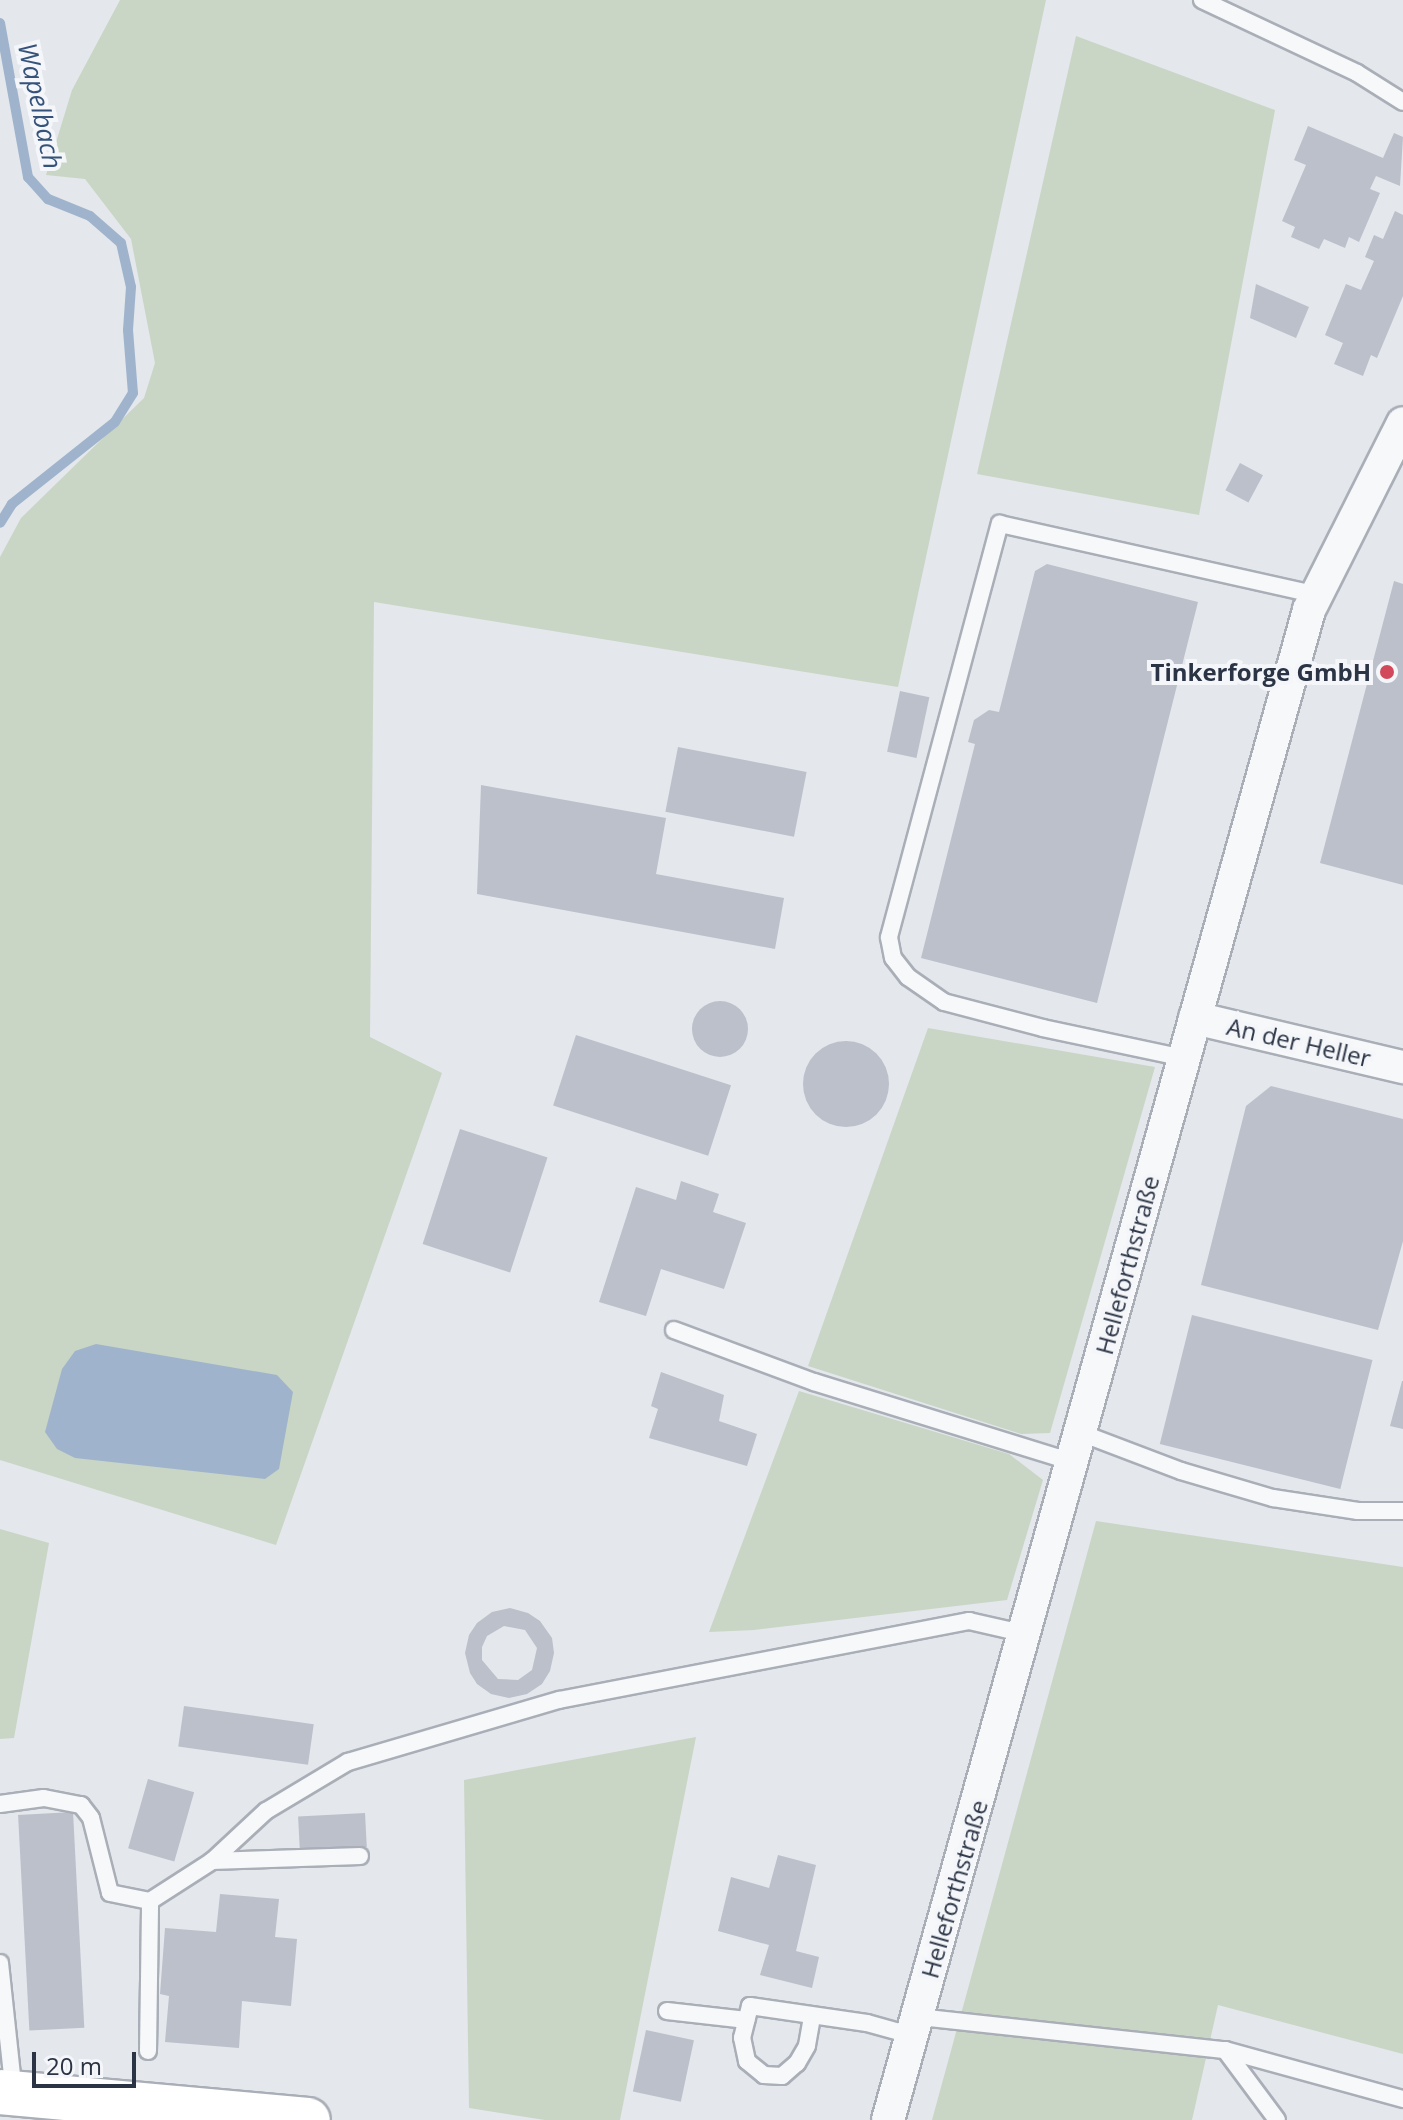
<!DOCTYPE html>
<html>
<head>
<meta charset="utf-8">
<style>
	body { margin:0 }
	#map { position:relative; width:1403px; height:2120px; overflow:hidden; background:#e4e7ec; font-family:"Open Sans",sans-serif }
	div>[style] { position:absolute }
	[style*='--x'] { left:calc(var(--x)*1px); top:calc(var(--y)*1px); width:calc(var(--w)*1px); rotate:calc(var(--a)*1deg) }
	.green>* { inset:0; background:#c9d6c5 }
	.water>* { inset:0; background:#9fb4cc }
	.stream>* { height:10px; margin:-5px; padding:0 5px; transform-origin:5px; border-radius:5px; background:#9fb4cc }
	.building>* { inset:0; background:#bbc0ca; transform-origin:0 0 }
	.round { border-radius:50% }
	.roads { filter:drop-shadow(2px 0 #a9aeb7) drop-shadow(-2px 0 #a9aeb7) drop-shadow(0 2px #a9aeb7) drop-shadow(0 -2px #a9aeb7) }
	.lane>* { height:16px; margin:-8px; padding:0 8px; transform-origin:8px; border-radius:8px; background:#f7f8fa }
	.street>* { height:32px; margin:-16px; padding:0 16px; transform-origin:16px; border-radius:16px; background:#f7f8fa }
	.secondary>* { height:44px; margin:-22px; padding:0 22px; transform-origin:22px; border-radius:22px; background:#fff }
	.dots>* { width:22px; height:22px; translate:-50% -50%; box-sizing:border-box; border:4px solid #f4f6f9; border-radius:50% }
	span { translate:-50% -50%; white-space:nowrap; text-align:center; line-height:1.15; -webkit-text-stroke:8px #f4f6f9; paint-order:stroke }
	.poi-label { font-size:24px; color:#2b3445; font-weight:700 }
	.right { translate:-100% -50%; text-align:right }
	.street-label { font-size:24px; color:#2b3445 }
	.water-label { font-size:26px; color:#34527a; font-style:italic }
	.scale { position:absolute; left:32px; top:2052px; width:104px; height:36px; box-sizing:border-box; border:4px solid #2b3445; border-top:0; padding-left:10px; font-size:24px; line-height:28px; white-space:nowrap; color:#2b3445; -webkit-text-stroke:6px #f4f6f9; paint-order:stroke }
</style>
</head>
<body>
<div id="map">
	<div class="green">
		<i style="clip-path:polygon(120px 0,1046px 0,898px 687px,374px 602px,370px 1037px,442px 1073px,276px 1545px,0 1460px,0 557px,21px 518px,144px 398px,155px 363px,131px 239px,85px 179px,46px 175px,72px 90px)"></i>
		<i style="clip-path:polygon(1076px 36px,1275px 110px,1199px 515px,977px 474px)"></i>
		<i style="clip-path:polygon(928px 1028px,1155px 1067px,1050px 1433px,1021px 1434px,808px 1366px)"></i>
		<i style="clip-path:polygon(799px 1391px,1009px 1454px,1043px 1480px,1007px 1600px,754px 1630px,709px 1632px)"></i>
		<i style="clip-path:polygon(1096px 1521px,1403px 1567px,1403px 2054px,1218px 2005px,1192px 2120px,932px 2120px)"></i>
		<i style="clip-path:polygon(0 1529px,49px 1543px,14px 1738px,0 1739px)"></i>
		<i style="clip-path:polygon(696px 1737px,620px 2120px,545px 2120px,469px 2108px,464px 1780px)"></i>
	</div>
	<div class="water">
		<i style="clip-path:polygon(96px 1344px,277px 1375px,293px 1392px,279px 1469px,265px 1479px,75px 1458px,57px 1449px,45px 1432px,62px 1369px,75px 1351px)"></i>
	</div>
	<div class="stream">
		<i style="--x:0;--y:23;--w:157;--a:79.7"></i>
		<i style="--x:28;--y:177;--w:30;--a:48"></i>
		<i style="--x:48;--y:199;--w:45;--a:22"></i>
		<i style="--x:90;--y:216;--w:41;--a:41.1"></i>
		<i style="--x:121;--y:243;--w:45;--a:77.2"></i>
		<i style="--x:131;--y:287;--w:43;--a:94"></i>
		<i style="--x:128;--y:330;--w:63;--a:85.5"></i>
		<i style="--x:133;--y:393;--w:34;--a:122"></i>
		<i style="--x:115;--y:422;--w:132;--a:141.5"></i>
		<i style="--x:12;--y:504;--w:22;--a:122"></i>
	</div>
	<div class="building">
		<i style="clip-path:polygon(1308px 126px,1383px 158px,1394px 133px,1403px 137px,1400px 186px,1376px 176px,1370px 189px,1380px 193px,1359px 242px,1349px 237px,1345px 248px,1324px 239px,1319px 249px,1291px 237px,1295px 227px,1282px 221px,1306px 165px,1294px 160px)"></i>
		<i style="clip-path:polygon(1395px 211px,1403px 215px,1403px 296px,1377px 358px,1371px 355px,1363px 376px,1334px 364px,1343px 343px,1325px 335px,1346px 284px,1361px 290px,1374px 261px,1365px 257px,1374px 235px,1383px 239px)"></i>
		<i style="clip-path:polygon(1256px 284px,1309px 307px,1296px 338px,1250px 318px)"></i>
		<i style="left:1240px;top:463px;width:26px;height:31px;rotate:28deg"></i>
		<i style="clip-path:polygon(1047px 564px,1198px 602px,1097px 1003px,921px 958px,975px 744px,968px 742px,974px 720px,989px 710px,999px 712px,1035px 571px)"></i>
		<i style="clip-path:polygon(1394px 581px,1403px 584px,1403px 885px,1320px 863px)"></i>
		<i style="left:900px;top:691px;width:30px;height:62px;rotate:12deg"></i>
		<i style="left:678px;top:747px;width:131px;height:66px;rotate:11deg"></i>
		<i style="clip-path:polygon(481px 785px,666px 818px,656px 874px,784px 898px,775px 949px,477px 894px)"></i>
		<i class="round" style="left:692px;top:1001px;width:56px;height:56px"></i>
		<i style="left:576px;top:1035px;width:163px;height:74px;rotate:18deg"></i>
		<i class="round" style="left:803px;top:1041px;width:86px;height:86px"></i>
		<i style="clip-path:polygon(1271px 1086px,1403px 1119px,1403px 1241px,1378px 1330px,1201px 1285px,1246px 1106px)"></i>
		<i style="left:460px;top:1129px;width:92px;height:121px;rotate:18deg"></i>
		<i style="clip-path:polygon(681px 1181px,719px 1194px,713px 1212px,746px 1223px,724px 1289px,661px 1269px,646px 1316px,599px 1302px,636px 1187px,676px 1200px)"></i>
		<i style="left:1192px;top:1315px;width:186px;height:133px;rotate:14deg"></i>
		<i style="clip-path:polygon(661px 1372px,724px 1395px,719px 1421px,757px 1434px,747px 1466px,649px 1438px,658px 1409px,651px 1406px)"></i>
		<i style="clip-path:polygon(1402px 1381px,1403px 1381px,1403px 1429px,1390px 1426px)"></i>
		<i style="clip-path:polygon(evenodd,510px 1608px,528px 1613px,540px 1621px,552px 1638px,554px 1653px,550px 1671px,542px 1684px,527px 1694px,509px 1698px,491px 1694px,477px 1684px,470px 1673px,465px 1653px,469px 1635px,477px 1623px,492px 1612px,510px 1608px,504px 1626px,525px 1630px,537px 1648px,532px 1670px,518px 1680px,498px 1679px,482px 1660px,482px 1647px,487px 1636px,504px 1626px)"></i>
		<i style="left:184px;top:1706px;width:131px;height:41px;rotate:8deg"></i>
		<i style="left:148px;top:1779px;width:48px;height:72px;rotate:16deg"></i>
		<i style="left:73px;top:1812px;width:216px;height:55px;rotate:87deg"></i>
		<i style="left:365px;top:1813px;width:34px;height:67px;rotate:87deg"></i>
		<i style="clip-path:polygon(778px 1855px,816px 1865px,796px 1951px,819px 1957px,812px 1988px,760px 1975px,769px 1945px,718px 1931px,731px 1877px,769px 1888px)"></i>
		<i style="clip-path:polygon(220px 1894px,279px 1899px,275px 1937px,297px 1939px,291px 2006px,242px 2001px,239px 2048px,165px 2042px,169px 1996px,160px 1994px,165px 1928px,216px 1932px)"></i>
		<i style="left:646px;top:2030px;width:49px;height:63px;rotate:12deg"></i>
	</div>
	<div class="roads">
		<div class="lane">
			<i style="--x:1202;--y:0;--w:171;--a:25.2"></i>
			<i style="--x:1357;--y:73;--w:54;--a:32.2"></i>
			<i style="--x:1184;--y:1058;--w:144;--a:-168"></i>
			<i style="--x:1043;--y:1028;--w:102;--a:-165.3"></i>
			<i style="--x:944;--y:1002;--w:44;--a:-145.2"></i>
			<i style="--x:908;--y:977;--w:24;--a:-128"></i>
			<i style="--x:893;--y:958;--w:21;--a:-101"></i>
			<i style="--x:889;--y:937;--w:428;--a:-75"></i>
			<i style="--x:1000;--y:524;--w:325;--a:12.6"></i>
			<i style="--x:674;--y:1330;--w:149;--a:20.4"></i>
			<i style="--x:814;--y:1382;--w:271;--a:17.2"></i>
			<i style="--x:1081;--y:1433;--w:107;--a:20.8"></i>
			<i style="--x:1181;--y:1471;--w:96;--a:16.4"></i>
			<i style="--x:1273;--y:1498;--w:86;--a:8.7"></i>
			<i style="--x:1358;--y:1511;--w:45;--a:0"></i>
			<i style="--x:0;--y:1804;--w:44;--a:-7.8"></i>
			<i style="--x:44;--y:1798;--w:38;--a:11"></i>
			<i style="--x:81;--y:1805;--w:16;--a:52"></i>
			<i style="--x:91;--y:1818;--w:77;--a:75.8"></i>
			<i style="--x:110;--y:1893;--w:41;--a:11.3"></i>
			<i style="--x:212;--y:1861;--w:148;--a:-1.9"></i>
			<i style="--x:0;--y:1963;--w:131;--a:83.9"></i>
			<i style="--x:667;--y:2011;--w:80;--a:6.5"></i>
			<i style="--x:812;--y:2017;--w:29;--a:100"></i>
			<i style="--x:807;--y:2046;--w:20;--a:120"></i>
			<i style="--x:797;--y:2063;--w:20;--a:139"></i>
			<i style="--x:782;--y:2076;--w:18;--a:-177"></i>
			<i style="--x:764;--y:2075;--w:22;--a:-141"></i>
			<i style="--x:747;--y:2061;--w:24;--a:-102"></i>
			<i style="--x:742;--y:2038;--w:33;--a:-76"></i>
			<i style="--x:750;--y:2006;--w:118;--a:8.3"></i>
			<i style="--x:867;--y:2023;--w:49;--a:15.5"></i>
			<i style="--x:919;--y:2017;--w:308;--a:6.2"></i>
			<i style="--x:1225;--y:2050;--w:185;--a:15.4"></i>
			<i style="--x:1225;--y:2050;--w:87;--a:53.4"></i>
			<i style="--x:148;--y:2051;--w:150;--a:-89.2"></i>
			<i style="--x:150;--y:1901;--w:74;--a:-32.8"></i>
			<i style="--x:212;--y:1861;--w:74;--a:-42.8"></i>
			<i style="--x:266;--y:1811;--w:96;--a:-30.9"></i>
			<i style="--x:348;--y:1762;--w:220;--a:-16.4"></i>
			<i style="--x:559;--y:1700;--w:418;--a:-10.9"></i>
			<i style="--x:969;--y:1621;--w:58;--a:12.8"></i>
		</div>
		<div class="street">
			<i style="--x:1195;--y:1018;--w:214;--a:13.3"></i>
			<i style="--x:888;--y:2120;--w:1568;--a:-74.42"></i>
			<i style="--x:1309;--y:610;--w:209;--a:-63.3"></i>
		</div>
		<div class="secondary">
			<i style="--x:0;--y:2092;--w:309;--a:5.2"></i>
		</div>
	</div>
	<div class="dots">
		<i style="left:1387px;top:672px;background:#d1495b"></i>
	</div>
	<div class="poi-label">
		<span class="right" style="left:1371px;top:672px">Tinkerforge GmbH</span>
	</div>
	<div class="street-label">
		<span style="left:1299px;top:1042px;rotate:13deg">An der Heller</span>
		<span style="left:1127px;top:1265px;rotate:-75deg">Helleforthstraße</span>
		<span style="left:954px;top:1889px;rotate:-74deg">Helleforthstraße</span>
	</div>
	<div class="water-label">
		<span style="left:40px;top:106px;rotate:78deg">Wapelbach</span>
	</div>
	<div class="scale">20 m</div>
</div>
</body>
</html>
